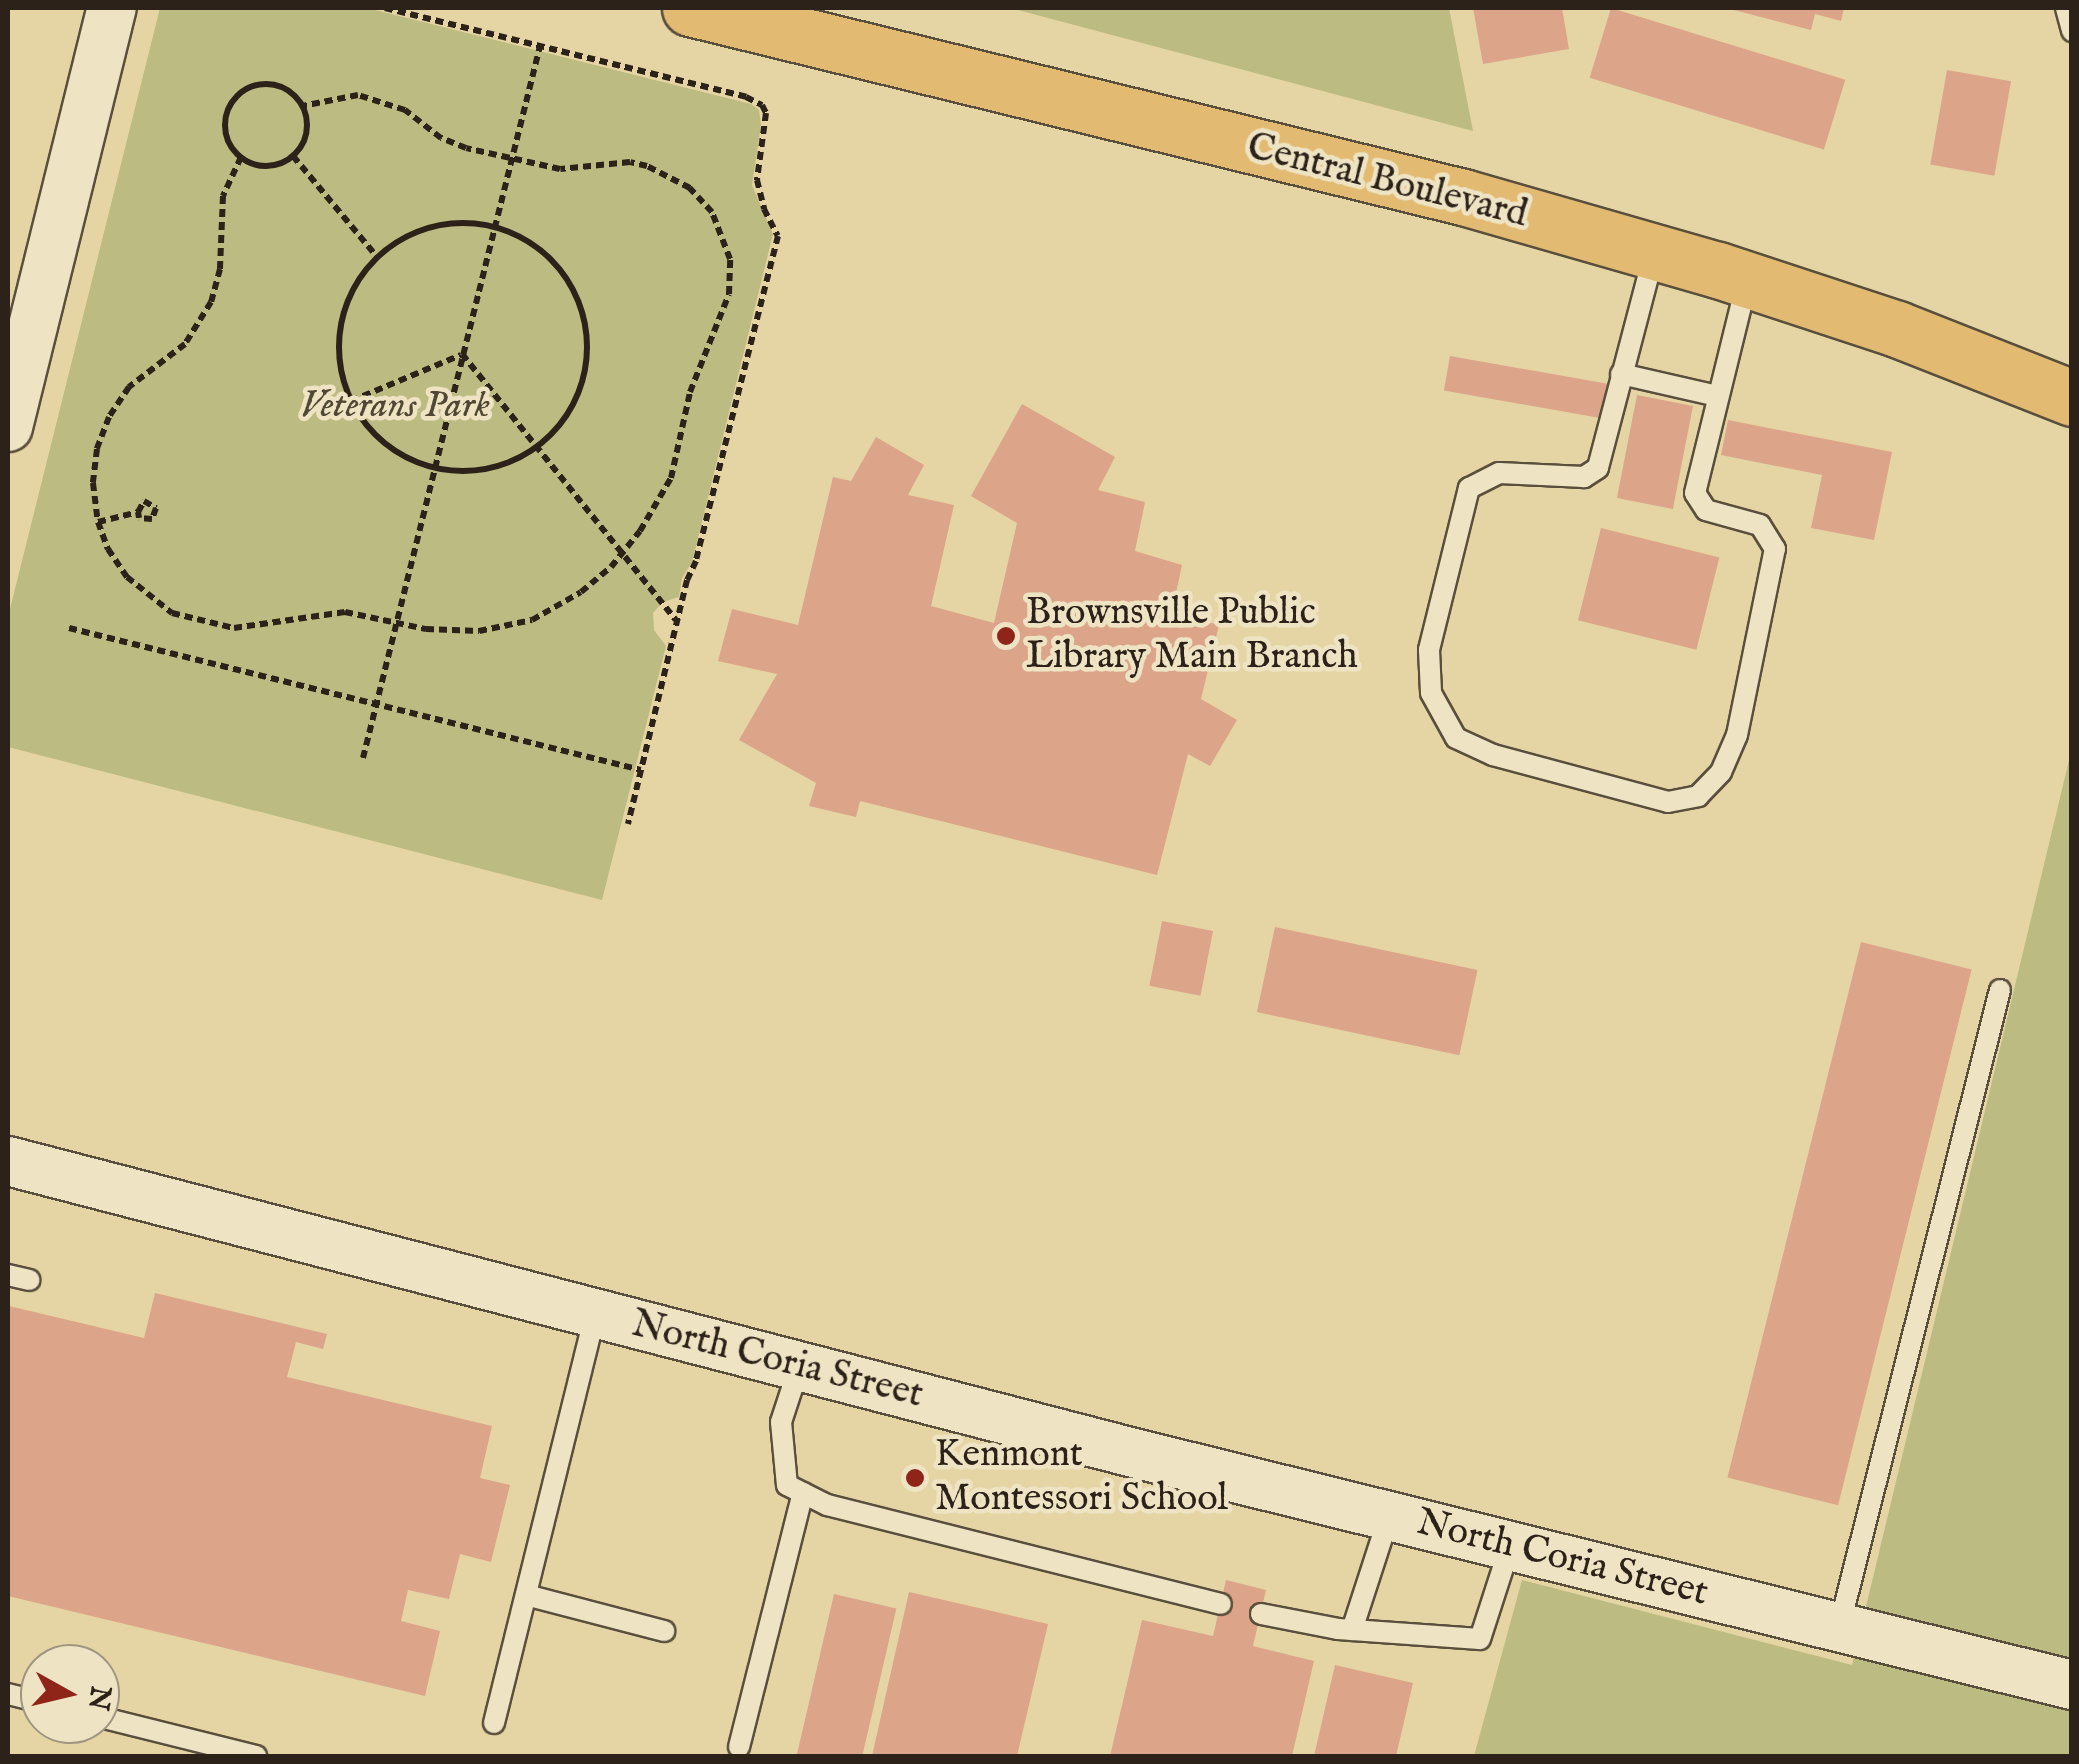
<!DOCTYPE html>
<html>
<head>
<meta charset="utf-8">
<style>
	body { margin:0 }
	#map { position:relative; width:2079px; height:1764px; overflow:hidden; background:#e5d5a4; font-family:"IM FELL English",serif }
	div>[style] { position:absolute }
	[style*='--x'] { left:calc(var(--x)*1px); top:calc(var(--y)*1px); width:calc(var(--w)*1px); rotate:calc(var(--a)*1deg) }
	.green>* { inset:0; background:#bcbb81 }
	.building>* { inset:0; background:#dca489; transform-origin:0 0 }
	.path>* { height:6px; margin-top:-3px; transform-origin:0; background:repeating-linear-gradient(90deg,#2c221a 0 8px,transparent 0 13px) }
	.path>.ring { margin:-3px; padding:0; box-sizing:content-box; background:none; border:6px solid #2c221a; border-radius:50% }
	.roads { filter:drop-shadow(2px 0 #5a4f3c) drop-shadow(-2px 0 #5a4f3c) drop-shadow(0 2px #5a4f3c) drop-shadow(0 -2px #5a4f3c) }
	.service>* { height:20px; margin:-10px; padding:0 10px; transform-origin:10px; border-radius:10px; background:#eee4c4 }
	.tertiary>* { height:48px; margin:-24px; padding:0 24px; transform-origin:24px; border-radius:24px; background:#eee4c4 }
	.primary>* { height:55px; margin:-27.5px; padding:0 27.5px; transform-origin:27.5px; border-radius:27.5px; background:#e2ba72 }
	.dots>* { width:28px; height:28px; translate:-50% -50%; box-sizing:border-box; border:5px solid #eee4c4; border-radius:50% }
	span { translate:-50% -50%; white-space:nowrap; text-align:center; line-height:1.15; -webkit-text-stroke:9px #eee4c4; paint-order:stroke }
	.street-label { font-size:38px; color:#2c221a }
	.park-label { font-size:38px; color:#504834; font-style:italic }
	.poi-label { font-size:38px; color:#2c221a }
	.left { translate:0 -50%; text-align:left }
	.frame { position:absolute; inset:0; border:10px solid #2c221a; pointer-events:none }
	.north { position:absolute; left:20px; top:1644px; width:100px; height:100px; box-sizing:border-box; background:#eee4c4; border:2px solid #a09680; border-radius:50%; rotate:98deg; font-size:28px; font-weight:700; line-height:40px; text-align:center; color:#2c221a }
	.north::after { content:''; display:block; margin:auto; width:35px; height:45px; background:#8f2418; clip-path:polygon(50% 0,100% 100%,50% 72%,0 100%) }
</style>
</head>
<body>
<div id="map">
	<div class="green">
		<i style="clip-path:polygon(160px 8px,367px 8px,751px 104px,759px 110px,761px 125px,752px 185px,773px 234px,692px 562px,682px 578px,679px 597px,663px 602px,653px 613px,654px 630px,666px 646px,602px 900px,8px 747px,8px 617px)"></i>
		<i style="clip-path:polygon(1010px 8px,1449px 8px,1473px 131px)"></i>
		<i style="clip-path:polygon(2071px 752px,2071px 1756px,1474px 1756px,1522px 1580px,1852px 1665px)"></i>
	</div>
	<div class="building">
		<i style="clip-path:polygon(1473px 8px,1562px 8px,1569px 49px,1483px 64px)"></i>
		<i style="left:1611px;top:8px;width:245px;height:73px;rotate:17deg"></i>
		<i style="clip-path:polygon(1726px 8px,1844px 8px,1841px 21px,1815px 14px,1811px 30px)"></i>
		<i style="left:1947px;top:70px;width:65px;height:96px;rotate:10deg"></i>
		<i style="left:1450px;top:356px;width:160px;height:35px;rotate:10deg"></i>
		<i style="left:1637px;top:395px;width:57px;height:105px;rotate:11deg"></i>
		<i style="clip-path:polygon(1022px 404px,1115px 457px,1098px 490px,1145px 502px,1135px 551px,1182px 565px,1172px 612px,1219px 625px,1201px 699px,1237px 720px,1210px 766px,1188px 754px,1157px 875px,860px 801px,856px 817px,809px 806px,816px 783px,739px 740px,777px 674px,718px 661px,732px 609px,798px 625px,833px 477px,851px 481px,876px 437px,924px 465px,908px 495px,954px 505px,931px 606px,994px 623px,1017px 523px,971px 496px)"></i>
		<i style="clip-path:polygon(1728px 420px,1892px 452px,1874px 540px,1811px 528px,1822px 475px,1721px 455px)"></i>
		<i style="left:1601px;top:528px;width:122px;height:95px;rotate:14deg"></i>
		<i style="left:1162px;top:921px;width:52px;height:66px;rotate:11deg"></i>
		<i style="left:1275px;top:927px;width:207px;height:87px;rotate:12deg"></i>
		<i style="left:1861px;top:942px;width:114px;height:552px;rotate:14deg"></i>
		<i style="clip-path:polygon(155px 1293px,327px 1334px,323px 1349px,296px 1342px,287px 1377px,492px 1426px,480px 1478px,510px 1485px,491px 1562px,460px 1554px,449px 1599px,408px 1590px,401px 1621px,440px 1631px,425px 1696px,8px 1596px,9px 1306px,144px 1338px)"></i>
		<i style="clip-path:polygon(1226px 1580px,1266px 1590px,1253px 1646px,1314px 1661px,1292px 1756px,1110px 1756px,1142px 1620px,1213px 1636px)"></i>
		<i style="clip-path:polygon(909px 1592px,1048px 1624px,1017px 1756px,872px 1756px)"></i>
		<i style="left:834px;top:1594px;width:64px;height:166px;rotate:13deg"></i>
		<i style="clip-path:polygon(1335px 1665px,1413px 1683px,1396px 1756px,1314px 1756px)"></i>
	</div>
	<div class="path">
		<i style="--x:385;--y:8;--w:372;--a:13.8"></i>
		<i style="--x:746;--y:97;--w:18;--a:27"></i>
		<i style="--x:762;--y:105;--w:9;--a:63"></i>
		<i style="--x:766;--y:113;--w:68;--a:97.7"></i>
		<i style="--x:757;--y:180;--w:30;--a:76"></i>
		<i style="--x:764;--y:209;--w:30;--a:63"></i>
		<i style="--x:778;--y:236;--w:335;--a:104.2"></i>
		<i style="--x:696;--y:561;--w:21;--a:115"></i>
		<i style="--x:687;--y:580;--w:251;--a:103.6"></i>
		<i class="ring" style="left:225px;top:84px;width:76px;height:76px"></i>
		<i style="--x:293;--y:156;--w:133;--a:50.2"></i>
		<i style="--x:241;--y:157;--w:43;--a:114.8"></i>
		<i style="--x:223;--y:196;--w:73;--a:92.4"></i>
		<i style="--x:220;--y:269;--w:34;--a:105"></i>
		<i style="--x:211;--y:302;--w:49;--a:121.8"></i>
		<i style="--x:185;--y:344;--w:71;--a:142.5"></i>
		<i style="--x:129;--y:387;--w:36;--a:124"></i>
		<i style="--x:109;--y:417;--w:34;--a:111"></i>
		<i style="--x:97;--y:449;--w:34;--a:97"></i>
		<i style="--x:93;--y:483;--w:39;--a:83"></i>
		<i style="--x:98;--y:522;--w:29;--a:70"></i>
		<i style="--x:108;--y:549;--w:34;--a:56"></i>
		<i style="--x:127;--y:577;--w:58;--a:38.7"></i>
		<i style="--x:172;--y:613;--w:64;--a:13.6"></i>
		<i style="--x:234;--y:628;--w:112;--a:-8.2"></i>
		<i style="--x:345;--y:612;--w:83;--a:11.9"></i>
		<i style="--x:426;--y:629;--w:53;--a:2.2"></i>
		<i style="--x:479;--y:631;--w:54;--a:-11.7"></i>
		<i style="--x:532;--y:620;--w:56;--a:-29.7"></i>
		<i style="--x:581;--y:592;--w:39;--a:-40"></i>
		<i style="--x:611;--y:567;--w:46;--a:-51.1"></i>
		<i style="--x:640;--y:531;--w:61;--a:-59.7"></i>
		<i style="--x:671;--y:478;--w:88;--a:-77.5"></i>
		<i style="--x:690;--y:392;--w:105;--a:-68.3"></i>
		<i style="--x:729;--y:294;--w:35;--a:-88"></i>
		<i style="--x:730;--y:259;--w:50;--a:-111"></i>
		<i style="--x:712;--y:212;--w:33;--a:-133"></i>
		<i style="--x:690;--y:188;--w:48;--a:-152.9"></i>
		<i style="--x:647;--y:166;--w:17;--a:-167"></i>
		<i style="--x:630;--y:162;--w:70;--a:174.3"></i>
		<i style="--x:560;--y:169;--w:96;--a:-167.4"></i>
		<i style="--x:466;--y:148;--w:27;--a:-158"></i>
		<i style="--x:441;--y:138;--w:46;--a:-142.1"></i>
		<i style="--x:405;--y:110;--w:49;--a:-162.3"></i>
		<i style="--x:358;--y:95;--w:57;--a:168.9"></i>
		<i class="ring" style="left:339px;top:223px;width:242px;height:242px"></i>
		<i style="--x:462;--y:354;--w:341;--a:51.2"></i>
		<i style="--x:351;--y:401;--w:119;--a:-22.7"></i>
		<i style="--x:98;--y:522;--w:41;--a:-14"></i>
		<i style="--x:138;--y:512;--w:13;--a:-61"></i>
		<i style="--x:144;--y:501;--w:14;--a:30"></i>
		<i style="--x:156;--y:508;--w:12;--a:110"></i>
		<i style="--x:152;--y:519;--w:13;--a:-176"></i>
		<i style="--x:139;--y:518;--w:6;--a:-99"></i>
		<i style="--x:69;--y:628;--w:589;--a:13.94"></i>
		<i style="--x:363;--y:758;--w:734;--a:-76.04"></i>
	</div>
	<div class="roads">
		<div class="service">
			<i style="--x:2066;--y:8;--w:24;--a:75"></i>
			<i style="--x:1654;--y:254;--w:221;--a:104.7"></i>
			<i style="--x:1598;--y:468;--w:17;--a:147"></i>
			<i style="--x:1584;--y:477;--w:85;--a:-177.3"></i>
			<i style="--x:1499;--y:473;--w:34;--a:153"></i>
			<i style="--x:1469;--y:488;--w:167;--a:103.9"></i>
			<i style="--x:1429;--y:650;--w:43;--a:87.3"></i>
			<i style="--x:1431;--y:693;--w:51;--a:60.9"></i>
			<i style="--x:1456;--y:738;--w:41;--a:24.7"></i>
			<i style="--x:1493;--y:755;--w:181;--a:15"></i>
			<i style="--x:1668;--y:802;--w:31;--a:-11"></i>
			<i style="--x:1698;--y:796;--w:33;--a:-46"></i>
			<i style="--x:1721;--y:772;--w:40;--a:-66.6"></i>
			<i style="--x:1737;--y:735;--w:190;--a:-78.5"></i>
			<i style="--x:1775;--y:549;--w:28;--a:-122"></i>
			<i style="--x:1760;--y:525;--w:56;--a:-164.5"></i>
			<i style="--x:1706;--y:510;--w:20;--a:-123"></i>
			<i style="--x:1695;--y:493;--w:217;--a:-76.2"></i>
			<i style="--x:1621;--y:374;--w:99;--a:12.8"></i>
			<i style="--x:8;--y:1275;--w:22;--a:13"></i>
			<i style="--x:799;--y:1367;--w:58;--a:108.1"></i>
			<i style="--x:781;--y:1422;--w:63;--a:84.6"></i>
			<i style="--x:787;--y:1485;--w:45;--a:26.6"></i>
			<i style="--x:827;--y:1505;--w:406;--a:14.1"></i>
			<i style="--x:526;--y:1595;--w:143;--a:14.6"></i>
			<i style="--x:1261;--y:1614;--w:78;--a:11"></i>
			<i style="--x:1338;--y:1629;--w:142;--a:4"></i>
			<i style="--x:1480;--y:1639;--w:98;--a:-72.1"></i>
			<i style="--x:1839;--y:1628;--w:658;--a:-75.84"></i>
			<i style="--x:1352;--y:1630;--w:120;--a:-72"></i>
			<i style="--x:8;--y:1694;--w:33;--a:14"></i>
			<i style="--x:100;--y:1717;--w:161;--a:14"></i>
			<i style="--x:494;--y:1723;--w:420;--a:-76.1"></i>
			<i style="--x:739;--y:1747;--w:262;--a:-75.9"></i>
		</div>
		<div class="tertiary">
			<i style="--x:8;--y:427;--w:432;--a:-76.1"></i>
			<i style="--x:8;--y:1161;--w:1167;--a:14.54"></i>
			<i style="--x:1138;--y:1454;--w:962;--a:13.89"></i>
		</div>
		<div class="primary">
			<i style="--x:690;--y:8;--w:796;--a:13.74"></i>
			<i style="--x:1463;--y:197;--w:265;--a:16"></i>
			<i style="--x:1718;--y:270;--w:188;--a:18.2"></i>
			<i style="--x:1897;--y:329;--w:188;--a:21.5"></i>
		</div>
	</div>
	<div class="dots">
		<i style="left:1006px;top:636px;background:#8f2418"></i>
		<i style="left:915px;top:1478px;background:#8f2418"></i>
	</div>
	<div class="street-label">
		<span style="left:1387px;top:182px;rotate:14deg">Central Boulevard</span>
		<span style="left:777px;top:1361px;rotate:14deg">North Coria Street</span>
		<span style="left:1562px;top:1559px;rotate:14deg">North Coria Street</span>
	</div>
	<div class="park-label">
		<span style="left:395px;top:407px">Veterans Park</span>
	</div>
	<div class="poi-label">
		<span class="left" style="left:1026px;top:636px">Brownsville Public<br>Library Main Branch</span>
		<span class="left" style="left:935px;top:1478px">Kenmont<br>Montessori School</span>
	</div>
	<div class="frame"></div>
	<div class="north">N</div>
</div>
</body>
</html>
